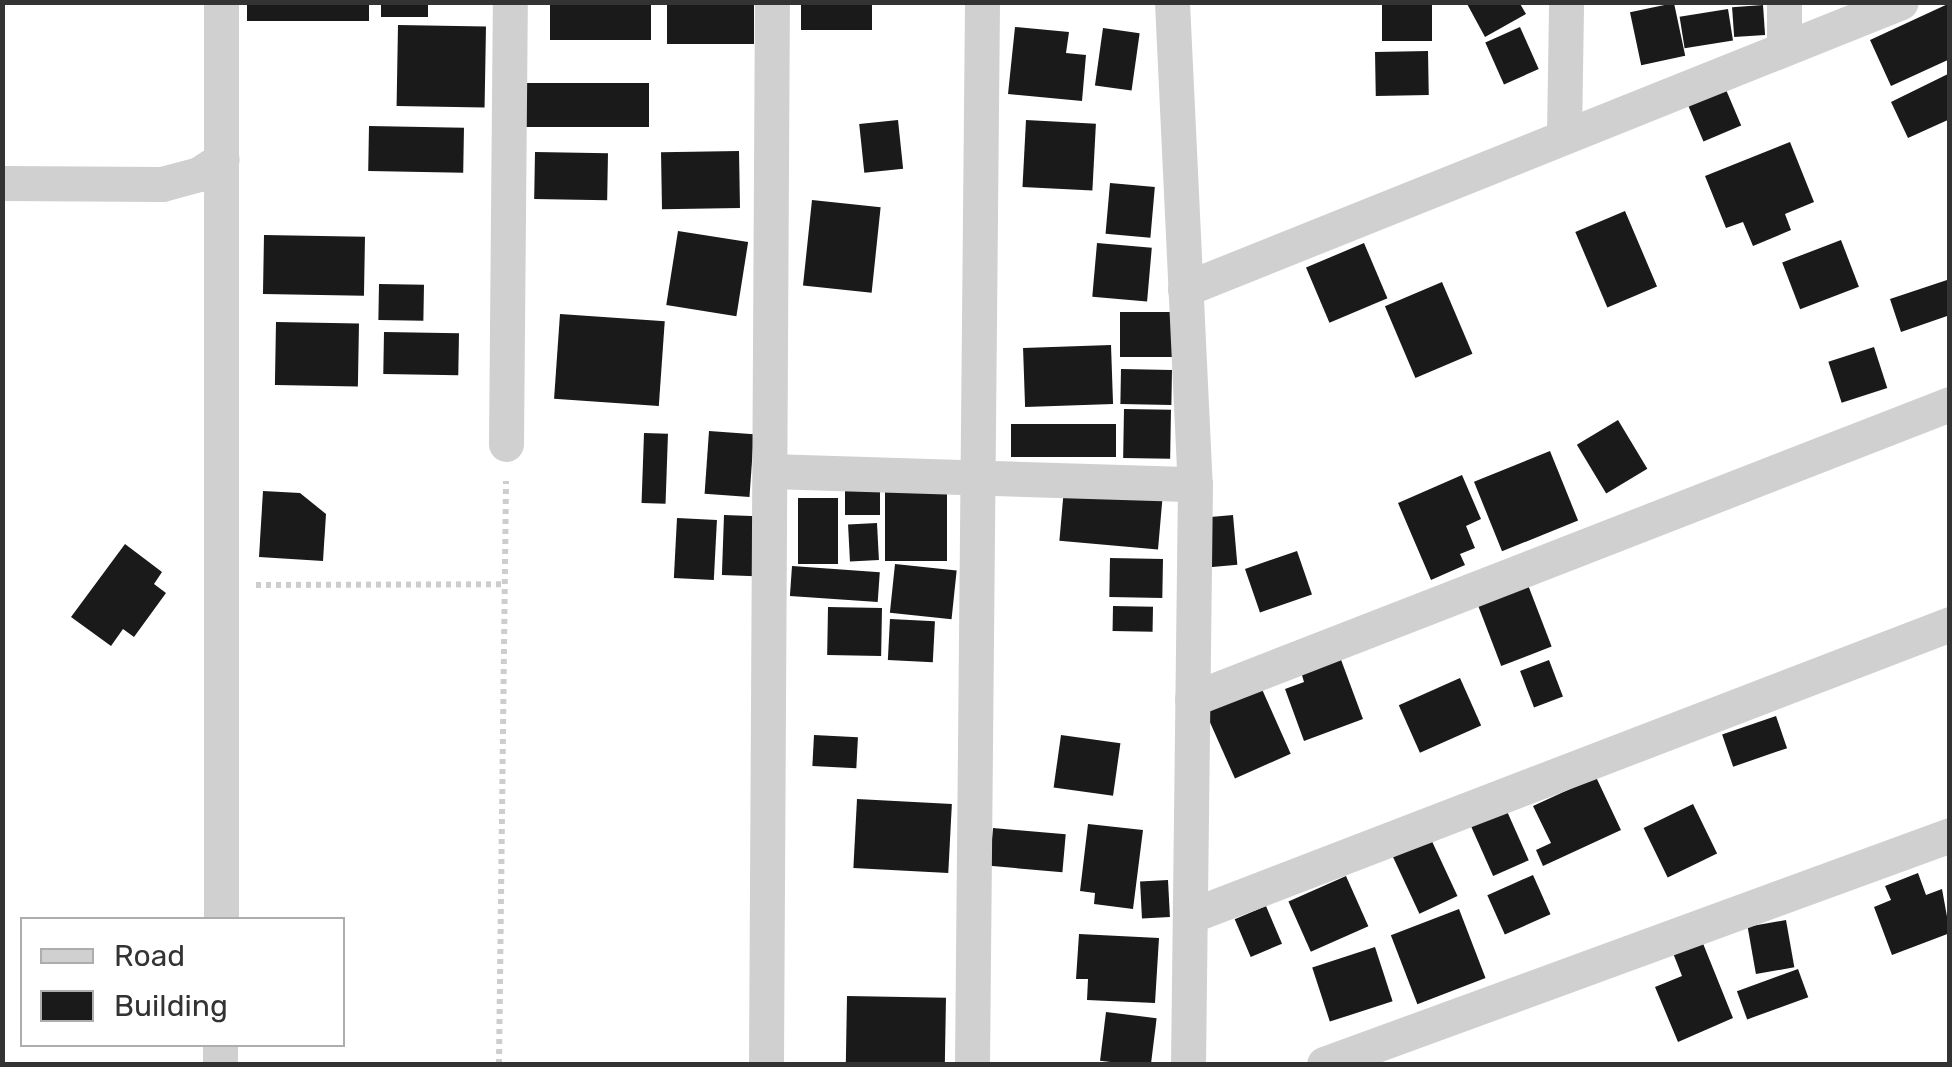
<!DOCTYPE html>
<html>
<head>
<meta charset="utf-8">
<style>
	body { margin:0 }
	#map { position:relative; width:1952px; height:1067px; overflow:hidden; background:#fff; font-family:Rubik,sans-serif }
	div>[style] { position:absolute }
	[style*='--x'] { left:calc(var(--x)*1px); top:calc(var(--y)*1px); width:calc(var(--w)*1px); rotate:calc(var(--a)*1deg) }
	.building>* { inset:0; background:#1a1a1a; transform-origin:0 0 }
	.path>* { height:6px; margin-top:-3px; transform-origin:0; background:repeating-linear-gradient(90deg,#cdcdcd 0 5px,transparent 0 10px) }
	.minor>* { height:35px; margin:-17.5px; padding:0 17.5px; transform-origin:17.5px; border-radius:17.5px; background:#d0d0d0 }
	span { translate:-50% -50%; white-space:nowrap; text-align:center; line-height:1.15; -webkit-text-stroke:10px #fff; paint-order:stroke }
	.frame { position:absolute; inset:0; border:5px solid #333; pointer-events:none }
	.legend { position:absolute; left:20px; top:917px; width:325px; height:130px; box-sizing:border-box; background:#fff; border:2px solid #adadad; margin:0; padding:12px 18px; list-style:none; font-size:30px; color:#333 }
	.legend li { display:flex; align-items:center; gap:20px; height:50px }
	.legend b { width:50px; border:2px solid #adadad }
</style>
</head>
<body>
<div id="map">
	<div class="building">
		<i style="left:247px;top:2px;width:122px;height:19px"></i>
		<i style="left:381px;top:2px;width:47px;height:15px"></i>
		<i style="left:550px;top:2px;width:101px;height:38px"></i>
		<i style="left:667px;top:2px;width:87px;height:42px"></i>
		<i style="left:801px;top:2px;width:71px;height:28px"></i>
		<i style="left:1382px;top:2px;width:50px;height:39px"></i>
		<i style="clip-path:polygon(1466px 2px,1519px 2px,1526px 14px,1485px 37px)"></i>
		<i style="left:1674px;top:3px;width:54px;height:45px;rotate:78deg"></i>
		<i style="clip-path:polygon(1950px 3px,1950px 59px,1891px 86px,1870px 40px)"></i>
		<i style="left:1763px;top:5px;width:30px;height:31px;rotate:86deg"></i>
		<i style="left:1728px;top:9px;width:32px;height:49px;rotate:81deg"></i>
		<i style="left:398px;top:25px;width:88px;height:81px;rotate:1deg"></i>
		<i style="clip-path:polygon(1015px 27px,1069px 32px,1066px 53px,1086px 55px,1082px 101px,1008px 94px)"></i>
		<i style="left:1520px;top:27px;width:46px;height:38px;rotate:66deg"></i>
		<i style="left:1103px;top:28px;width:37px;height:58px;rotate:8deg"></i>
		<i style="left:1428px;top:51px;width:44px;height:53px;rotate:89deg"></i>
		<i style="clip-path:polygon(1950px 73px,1950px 119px,1908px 138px,1891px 102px)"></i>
		<i style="left:524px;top:83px;width:125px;height:44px"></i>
		<i style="left:1724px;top:85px;width:44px;height:41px;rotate:67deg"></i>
		<i style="left:898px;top:120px;width:49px;height:39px;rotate:84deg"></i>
		<i style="left:1026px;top:120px;width:70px;height:67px;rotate:3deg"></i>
		<i style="left:369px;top:126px;width:95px;height:45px;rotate:1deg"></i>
		<i style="clip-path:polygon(1790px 142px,1814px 202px,1785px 214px,1791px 230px,1753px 246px,1743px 222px,1726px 228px,1705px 176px)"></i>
		<i style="left:739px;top:151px;width:57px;height:78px;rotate:89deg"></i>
		<i style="left:535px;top:152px;width:73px;height:47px;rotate:1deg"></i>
		<i style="left:1110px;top:183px;width:45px;height:51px;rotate:5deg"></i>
		<i style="left:812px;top:200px;width:69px;height:86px;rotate:6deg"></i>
		<i style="left:1625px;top:211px;width:82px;height:54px;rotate:67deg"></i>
		<i style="left:678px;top:231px;width:71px;height:75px;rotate:9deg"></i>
		<i style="left:264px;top:235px;width:101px;height:59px;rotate:1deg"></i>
		<i style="left:1841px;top:240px;width:50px;height:63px;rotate:69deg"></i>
		<i style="left:1097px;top:243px;width:55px;height:54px;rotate:5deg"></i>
		<i style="left:1364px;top:243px;width:60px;height:63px;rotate:67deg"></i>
		<i style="clip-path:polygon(1950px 279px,1950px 315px,1901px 332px,1890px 299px)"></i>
		<i style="left:1442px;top:282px;width:78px;height:62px;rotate:67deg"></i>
		<i style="left:379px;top:284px;width:45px;height:36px;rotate:1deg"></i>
		<i style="left:1120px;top:312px;width:60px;height:45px"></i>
		<i style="left:560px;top:314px;width:105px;height:85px;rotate:4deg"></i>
		<i style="left:276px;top:322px;width:83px;height:63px;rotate:1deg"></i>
		<i style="left:384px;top:332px;width:75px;height:42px;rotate:1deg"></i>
		<i style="left:1111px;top:345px;width:59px;height:88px;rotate:88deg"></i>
		<i style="left:1874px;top:347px;width:43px;height:48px;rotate:72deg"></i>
		<i style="left:1121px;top:369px;width:51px;height:35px;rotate:1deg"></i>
		<i style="left:1124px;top:409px;width:47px;height:49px;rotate:1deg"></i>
		<i style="left:1618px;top:420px;width:57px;height:48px;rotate:59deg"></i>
		<i style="left:1116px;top:424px;width:33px;height:105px;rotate:90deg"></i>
		<i style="left:709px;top:431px;width:45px;height:63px;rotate:4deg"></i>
		<i style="left:644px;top:433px;width:24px;height:70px;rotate:2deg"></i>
		<i style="left:1550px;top:451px;width:75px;height:82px;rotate:68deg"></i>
		<i style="clip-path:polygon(1462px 475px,1481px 519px,1466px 526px,1475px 548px,1460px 554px,1465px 565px,1431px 580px,1398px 503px)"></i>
		<i style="left:845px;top:478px;width:35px;height:37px"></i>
		<i style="left:885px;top:485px;width:62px;height:76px"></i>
		<i style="left:1064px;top:488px;width:99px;height:53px;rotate:5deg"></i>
		<i style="clip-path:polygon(263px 491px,300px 493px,326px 514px,323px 561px,259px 557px)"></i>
		<i style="left:838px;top:498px;width:66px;height:40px;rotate:90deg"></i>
		<i style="left:724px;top:515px;width:34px;height:60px;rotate:2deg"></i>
		<i style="left:1233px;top:515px;width:50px;height:28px;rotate:85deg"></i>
		<i style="left:677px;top:518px;width:40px;height:60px;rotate:3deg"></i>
		<i style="left:877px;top:523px;width:37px;height:29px;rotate:87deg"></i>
		<i style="clip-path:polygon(125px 544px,162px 572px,154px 584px,166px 593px,134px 637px,123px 629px,111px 646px,71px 617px)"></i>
		<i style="left:1297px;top:551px;width:46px;height:55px;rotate:71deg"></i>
		<i style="left:1110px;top:558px;width:53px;height:39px;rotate:1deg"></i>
		<i style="left:895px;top:564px;width:62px;height:49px;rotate:6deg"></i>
		<i style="left:792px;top:566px;width:88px;height:30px;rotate:4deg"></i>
		<i style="left:1528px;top:585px;width:66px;height:54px;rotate:69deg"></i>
		<i style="left:1113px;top:606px;width:40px;height:25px;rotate:1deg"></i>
		<i style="left:828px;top:607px;width:54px;height:48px;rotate:1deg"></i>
		<i style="left:890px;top:619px;width:45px;height:41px;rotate:3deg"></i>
		<i style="clip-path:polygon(1340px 657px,1363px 719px,1304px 741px,1285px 689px,1304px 682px,1301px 672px)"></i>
		<i style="left:1549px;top:660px;width:39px;height:31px;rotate:69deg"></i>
		<i style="left:1460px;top:678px;width:52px;height:67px;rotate:66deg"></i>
		<i style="left:1261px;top:687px;width:73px;height:61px;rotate:66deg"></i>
		<i style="left:1776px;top:716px;width:34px;height:57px;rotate:71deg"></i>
		<i style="left:814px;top:735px;width:44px;height:31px;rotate:3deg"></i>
		<i style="left:1061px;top:735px;width:60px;height:53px;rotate:8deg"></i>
		<i style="clip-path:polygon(1596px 777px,1621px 830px,1543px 866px,1536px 850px,1551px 843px,1533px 806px)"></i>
		<i style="left:857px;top:799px;width:95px;height:69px;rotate:3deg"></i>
		<i style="left:1693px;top:804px;width:55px;height:55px;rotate:64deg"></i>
		<i style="left:1506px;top:809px;width:56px;height:39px;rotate:66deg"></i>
		<i style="clip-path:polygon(1088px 824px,1143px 830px,1133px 909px,1094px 904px,1095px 893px,1080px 891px)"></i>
		<i style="left:993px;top:828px;width:73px;height:38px;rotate:5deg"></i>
		<i style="left:1430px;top:837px;width:65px;height:42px;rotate:65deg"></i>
		<i style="clip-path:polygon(1918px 873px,1926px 895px,1942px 889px,1950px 933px,1892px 955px,1874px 907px,1891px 900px,1885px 886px)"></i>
		<i style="left:1533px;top:875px;width:43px;height:50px;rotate:66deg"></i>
		<i style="left:1346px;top:876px;width:55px;height:63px;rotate:66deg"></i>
		<i style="left:1168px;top:880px;width:37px;height:28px;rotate:87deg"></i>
		<i style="left:1266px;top:906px;width:41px;height:34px;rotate:67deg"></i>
		<i style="left:1459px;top:909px;width:74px;height:73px;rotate:69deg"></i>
		<i style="left:1786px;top:920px;width:48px;height:39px;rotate:80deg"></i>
		<i style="clip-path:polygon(1079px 934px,1159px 938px,1155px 1003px,1087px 1000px,1088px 979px,1076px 979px)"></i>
		<i style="clip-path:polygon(1702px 941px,1733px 1018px,1678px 1042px,1655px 987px,1682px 976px,1673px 953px)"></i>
		<i style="left:1375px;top:947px;width:57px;height:66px;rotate:72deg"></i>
		<i style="left:1798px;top:969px;width:30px;height:65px;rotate:70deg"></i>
		<i style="left:847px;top:996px;width:99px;height:68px;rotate:1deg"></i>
		<i style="left:1106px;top:1012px;width:51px;height:49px;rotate:7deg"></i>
	</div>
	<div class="path">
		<i style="--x:256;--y:585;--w:249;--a:-0.2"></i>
		<i style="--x:499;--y:1064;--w:583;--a:-89.31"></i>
	</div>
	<div class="minor">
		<i style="--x:221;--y:2;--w:918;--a:90"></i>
		<i style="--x:1172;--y:2;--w:483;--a:87.3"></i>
		<i style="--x:1195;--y:484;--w:580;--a:90.69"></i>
		<i style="--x:1784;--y:48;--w:46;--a:-90"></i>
		<i style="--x:1564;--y:135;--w:133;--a:-89.1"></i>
		<i style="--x:2;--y:183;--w:160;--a:0.4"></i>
		<i style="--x:162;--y:184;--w:38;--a:-15"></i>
		<i style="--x:199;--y:174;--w:27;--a:-33"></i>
		<i style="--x:1185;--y:289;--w:771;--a:-21.84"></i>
		<i style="--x:506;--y:444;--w:442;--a:-89.5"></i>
		<i style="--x:770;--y:471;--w:425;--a:1.8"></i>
		<i style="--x:1192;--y:699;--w:813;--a:-21.27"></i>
		<i style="--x:1190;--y:916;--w:814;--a:-21.02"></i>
		<i style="--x:220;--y:1064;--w:20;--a:-90"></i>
		<i style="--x:766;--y:1064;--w:1062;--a:-89.68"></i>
		<i style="--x:972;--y:1064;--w:1062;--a:-89.46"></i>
		<i style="--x:1324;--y:1064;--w:667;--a:-20.09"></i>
	</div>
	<div class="frame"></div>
	<ul class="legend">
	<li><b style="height:12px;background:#d0d0d0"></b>Road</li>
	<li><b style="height:28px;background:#1a1a1a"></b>Building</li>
	</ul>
</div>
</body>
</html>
